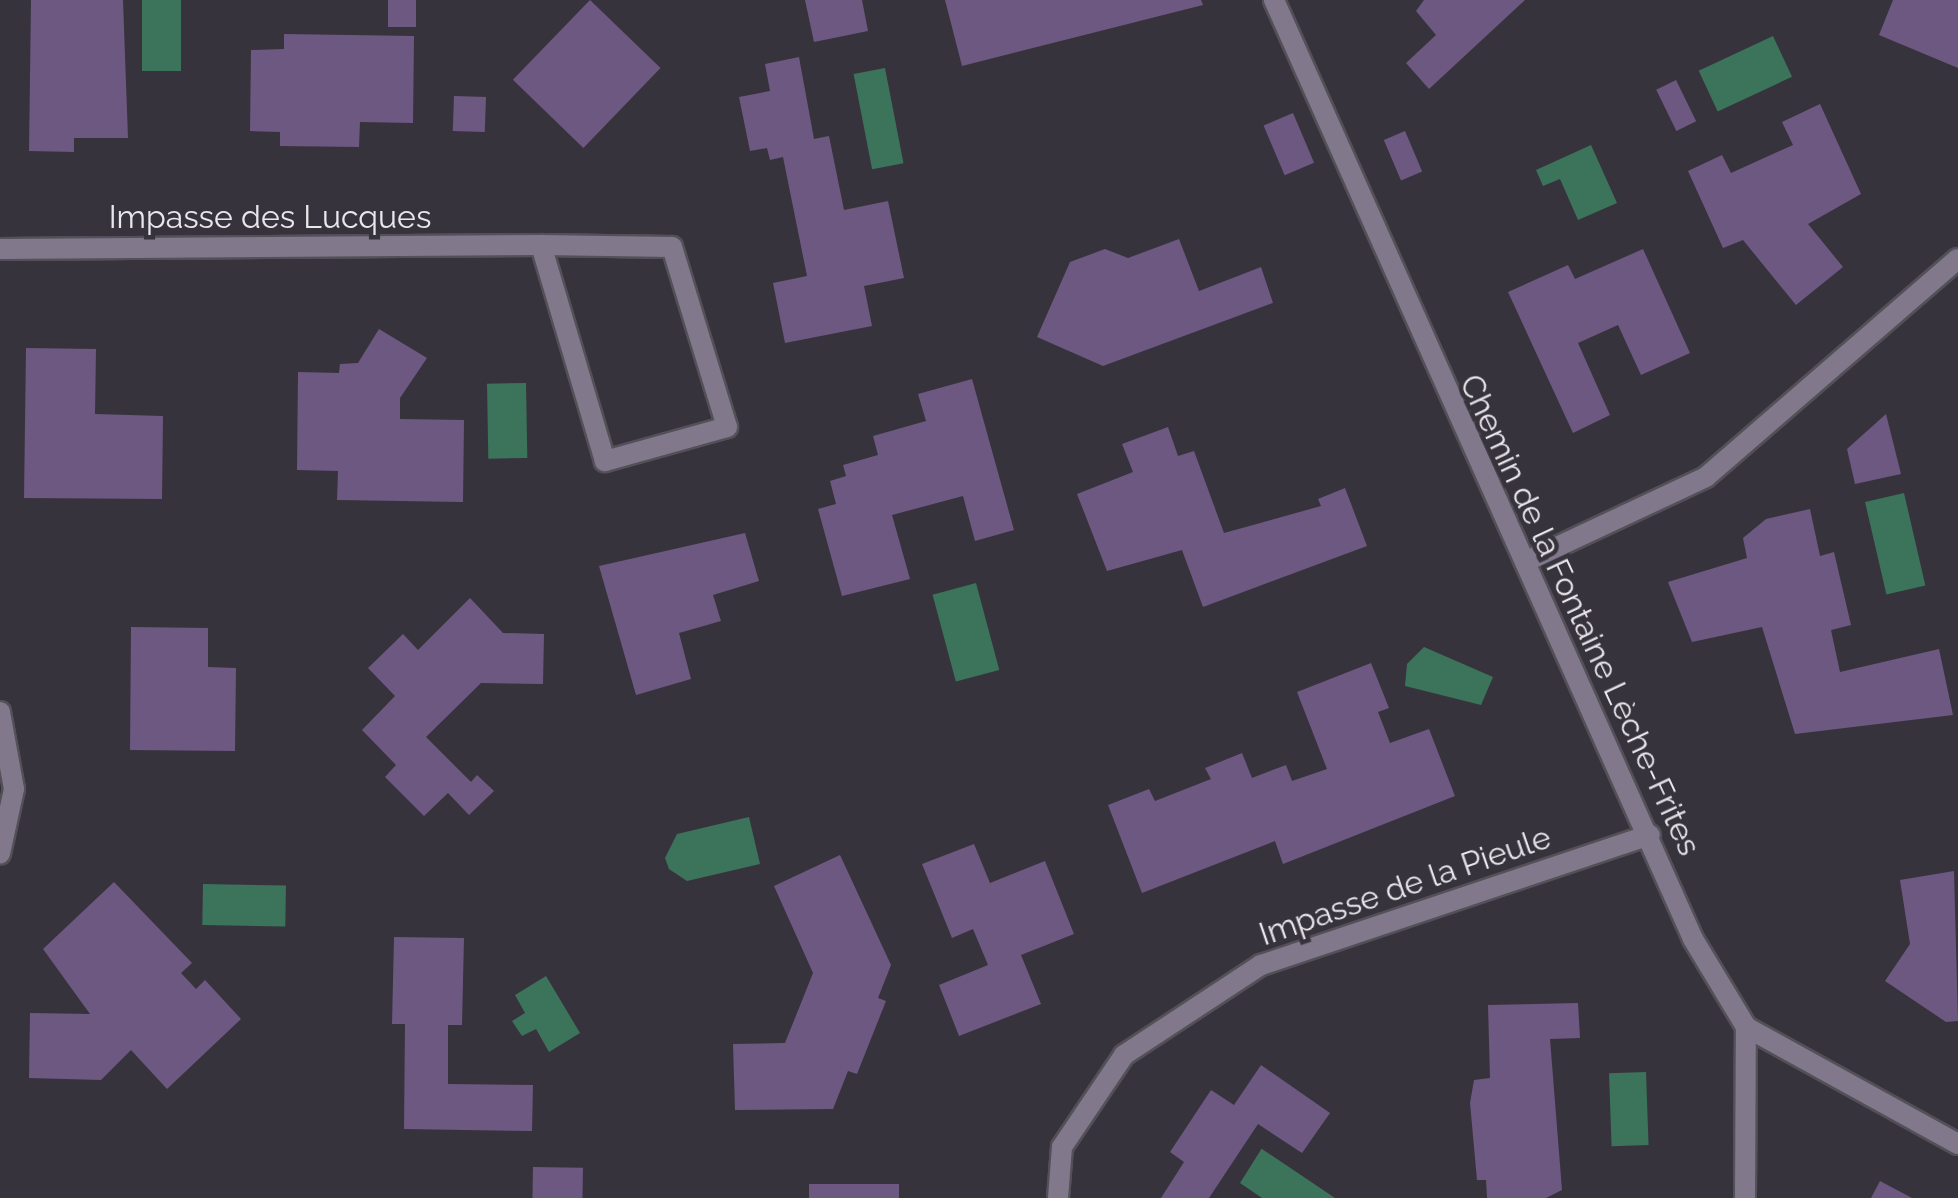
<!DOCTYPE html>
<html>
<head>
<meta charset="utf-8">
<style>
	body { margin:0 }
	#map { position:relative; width:1958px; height:1198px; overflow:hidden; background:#37333c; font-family:Raleway,sans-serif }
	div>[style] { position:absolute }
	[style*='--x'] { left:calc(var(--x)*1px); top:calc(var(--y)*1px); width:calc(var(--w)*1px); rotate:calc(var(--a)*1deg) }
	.water>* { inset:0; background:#3c735b; transform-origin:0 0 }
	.building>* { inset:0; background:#6d5882; transform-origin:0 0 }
	.roads { filter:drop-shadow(2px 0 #535058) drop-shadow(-2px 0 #535058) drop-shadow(0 2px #535058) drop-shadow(0 -2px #535058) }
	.minor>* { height:20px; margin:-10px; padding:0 10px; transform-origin:10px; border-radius:10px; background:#81788c }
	span { translate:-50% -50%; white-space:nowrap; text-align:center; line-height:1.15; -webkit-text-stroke:9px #37333c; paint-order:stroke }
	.street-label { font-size:32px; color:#e9e6ec }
</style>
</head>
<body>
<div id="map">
	<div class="water">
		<i style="left:142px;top:0;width:39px;height:71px"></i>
		<i style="left:1773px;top:36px;width:45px;height:82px;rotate:65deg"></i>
		<i style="left:885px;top:68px;width:97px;height:32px;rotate:79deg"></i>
		<i style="clip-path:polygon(1591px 145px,1617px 203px,1578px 220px,1560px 179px,1543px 186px,1536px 170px)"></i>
		<i style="left:526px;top:383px;width:75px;height:39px;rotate:89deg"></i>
		<i style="left:1904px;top:493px;width:95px;height:40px;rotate:77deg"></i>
		<i style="left:976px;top:583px;width:90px;height:45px;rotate:75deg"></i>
		<i style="clip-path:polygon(1424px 647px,1493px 677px,1481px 705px,1405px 686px,1407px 664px)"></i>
		<i style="clip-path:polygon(749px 817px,760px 864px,687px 881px,669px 869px,665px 858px,677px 834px)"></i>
		<i style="left:203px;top:884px;width:83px;height:41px;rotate:1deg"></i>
		<i style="clip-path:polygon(546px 976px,580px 1033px,549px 1052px,536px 1029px,522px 1036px,512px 1021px,525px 1013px,515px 995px)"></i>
		<i style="left:1646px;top:1072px;width:73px;height:37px;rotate:88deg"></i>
		<i style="clip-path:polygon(1262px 1148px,1262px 1149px,1335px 1198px,1262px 1198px,1240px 1183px)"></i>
	</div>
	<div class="building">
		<i style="clip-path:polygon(31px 0,123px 0,128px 138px,74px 138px,74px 152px,29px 151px)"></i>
		<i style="left:388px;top:0;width:28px;height:27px"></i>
		<i style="left:590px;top:0;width:98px;height:111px;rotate:44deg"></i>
		<i style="clip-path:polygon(805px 0,862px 0,868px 31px,814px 42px)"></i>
		<i style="clip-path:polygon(945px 0,1201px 0,1203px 5px,962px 66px)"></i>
		<i style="clip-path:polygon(1424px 0,1525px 0,1429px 89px,1406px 63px,1436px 35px,1416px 11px)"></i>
		<i style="clip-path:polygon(1893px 0,1958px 0,1958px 68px,1879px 35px)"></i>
		<i style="clip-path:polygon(284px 34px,414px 36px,413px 123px,360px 122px,359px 147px,280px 146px,280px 132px,250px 131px,251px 50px,284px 49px)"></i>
		<i style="clip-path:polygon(799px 57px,814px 139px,829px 136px,844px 210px,888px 201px,904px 278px,864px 286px,872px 326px,785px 343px,773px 283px,807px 276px,783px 157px,770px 160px,767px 148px,750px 151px,739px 97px,770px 91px,765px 64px)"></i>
		<i style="left:1676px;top:80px;width:46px;height:22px;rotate:64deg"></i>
		<i style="left:454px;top:96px;width:32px;height:35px;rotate:2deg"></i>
		<i style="clip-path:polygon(1820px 104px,1861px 194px,1808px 224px,1843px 267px,1796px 305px,1743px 240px,1723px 248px,1688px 171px,1722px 155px,1731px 173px,1793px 145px,1782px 122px)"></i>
		<i style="left:1293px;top:113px;width:54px;height:32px;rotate:67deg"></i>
		<i style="left:1405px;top:131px;width:44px;height:23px;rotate:67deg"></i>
		<i style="clip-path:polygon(1179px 239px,1199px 291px,1261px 267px,1273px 303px,1103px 366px,1037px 337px,1070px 262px,1105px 249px,1128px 258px)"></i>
		<i style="clip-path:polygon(1643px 249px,1690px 353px,1641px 375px,1618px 325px,1578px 343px,1610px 415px,1573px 433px,1508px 292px,1568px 265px,1575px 279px)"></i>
		<i style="clip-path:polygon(379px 329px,427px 358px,400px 398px,400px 419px,464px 420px,463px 502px,337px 500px,338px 471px,297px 470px,298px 372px,339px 373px,340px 364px,358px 363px)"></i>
		<i style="clip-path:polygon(26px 348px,96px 349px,95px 414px,163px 416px,162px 499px,24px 498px)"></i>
		<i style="clip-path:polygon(972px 379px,1014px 530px,975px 541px,963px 496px,892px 515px,910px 579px,842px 596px,818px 509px,836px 504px,830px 481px,846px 476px,843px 465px,878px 455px,873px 436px,926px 421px,918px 394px)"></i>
		<i style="clip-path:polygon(1886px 414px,1901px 474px,1855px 484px,1847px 449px)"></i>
		<i style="clip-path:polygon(1168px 427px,1178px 456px,1194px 451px,1224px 533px,1321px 506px,1318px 499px,1345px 488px,1367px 546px,1203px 607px,1182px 550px,1107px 571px,1077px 494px,1133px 472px,1122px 444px)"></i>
		<i style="clip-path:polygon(1810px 509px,1820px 556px,1834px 552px,1851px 625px,1831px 630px,1840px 672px,1939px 649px,1953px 715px,1795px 734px,1762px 627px,1692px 642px,1668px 582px,1747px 558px,1743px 538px,1766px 519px)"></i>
		<i style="clip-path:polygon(745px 533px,759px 581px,713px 595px,721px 621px,679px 633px,691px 679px,636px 695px,599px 566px)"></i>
		<i style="clip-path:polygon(470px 598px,503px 633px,544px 634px,543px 684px,481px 683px,426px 737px,471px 782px,477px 775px,494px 791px,469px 815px,448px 793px,424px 816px,385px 777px,396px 765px,362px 730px,395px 696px,368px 668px,403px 634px,418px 650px)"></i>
		<i style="clip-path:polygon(131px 627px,208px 628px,208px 667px,236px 668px,235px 751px,130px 750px)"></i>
		<i style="clip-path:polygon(1371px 663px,1389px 708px,1378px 712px,1390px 743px,1429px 729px,1455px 796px,1283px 864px,1275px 841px,1142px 893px,1108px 805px,1149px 789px,1155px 801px,1211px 779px,1205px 768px,1242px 753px,1252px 778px,1286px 765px,1292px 781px,1327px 769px,1297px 692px)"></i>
		<i style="clip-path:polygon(974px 844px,990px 883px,1045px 861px,1074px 934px,1021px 955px,1041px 1004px,959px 1036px,939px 985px,988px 965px,973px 929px,952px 938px,922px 864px)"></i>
		<i style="clip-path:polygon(840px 855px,891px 965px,878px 998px,886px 1001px,857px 1074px,848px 1071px,833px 1109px,735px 1110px,733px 1044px,785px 1043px,813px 973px,774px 886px)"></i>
		<i style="clip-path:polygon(1954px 871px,1958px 1021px,1946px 1022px,1885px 981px,1910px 944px,1900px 880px)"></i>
		<i style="clip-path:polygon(114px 882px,192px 963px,181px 973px,196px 989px,205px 980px,241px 1019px,167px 1089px,131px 1050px,101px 1080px,29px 1078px,30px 1013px,90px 1014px,43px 949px)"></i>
		<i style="clip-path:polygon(394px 937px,464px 938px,462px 1025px,448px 1025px,448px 1084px,533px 1085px,532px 1131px,404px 1129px,405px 1024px,392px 1024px)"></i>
		<i style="clip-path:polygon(1578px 1003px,1580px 1038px,1550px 1039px,1562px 1190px,1546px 1198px,1487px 1198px,1486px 1180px,1477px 1180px,1470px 1103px,1474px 1080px,1490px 1078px,1488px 1005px)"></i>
		<i style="clip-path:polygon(1261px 1065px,1330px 1113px,1302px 1153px,1258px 1124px,1209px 1198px,1161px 1198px,1184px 1162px,1170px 1152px,1211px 1090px,1234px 1105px)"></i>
		<i style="left:533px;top:1167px;width:50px;height:31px;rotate:1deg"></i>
		<i style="clip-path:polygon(1880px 1181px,1912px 1198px,1871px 1198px)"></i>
		<i style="left:809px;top:1184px;width:90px;height:14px"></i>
	</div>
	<div class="roads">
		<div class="minor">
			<i style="--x:1274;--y:0;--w:1028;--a:65.95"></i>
			<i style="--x:1693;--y:939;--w:103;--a:58.9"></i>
			<i style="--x:1746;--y:1027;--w:242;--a:28.9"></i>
			<i style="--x:0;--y:249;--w:541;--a:-0.42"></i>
			<i style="--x:541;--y:245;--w:131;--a:0.9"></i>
			<i style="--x:672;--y:247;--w:188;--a:73"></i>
			<i style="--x:727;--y:427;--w:127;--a:164.4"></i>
			<i style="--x:605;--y:461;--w:225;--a:-106.5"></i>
			<i style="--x:1529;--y:560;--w:195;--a:-25.1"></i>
			<i style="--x:1706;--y:477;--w:333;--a:-40.9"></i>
			<i style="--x:0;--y:712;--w:78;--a:79.7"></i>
			<i style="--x:14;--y:789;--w:66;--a:102.2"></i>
			<i style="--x:1058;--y:1198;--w:51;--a:-85.5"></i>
			<i style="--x:1062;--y:1147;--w:111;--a:-56"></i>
			<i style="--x:1124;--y:1055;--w:164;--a:-33.3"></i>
			<i style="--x:1261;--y:965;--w:410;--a:-18.5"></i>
			<i style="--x:1745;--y:1198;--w:171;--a:-89.7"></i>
		</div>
	</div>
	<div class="street-label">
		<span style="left:270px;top:217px">Impasse des Lucques</span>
		<span style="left:1580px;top:615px;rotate:65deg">Chemin de la Fontaine Lèche-Frites</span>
		<span style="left:1405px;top:886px;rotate:-19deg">Impasse de la Pieule</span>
	</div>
</div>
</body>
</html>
